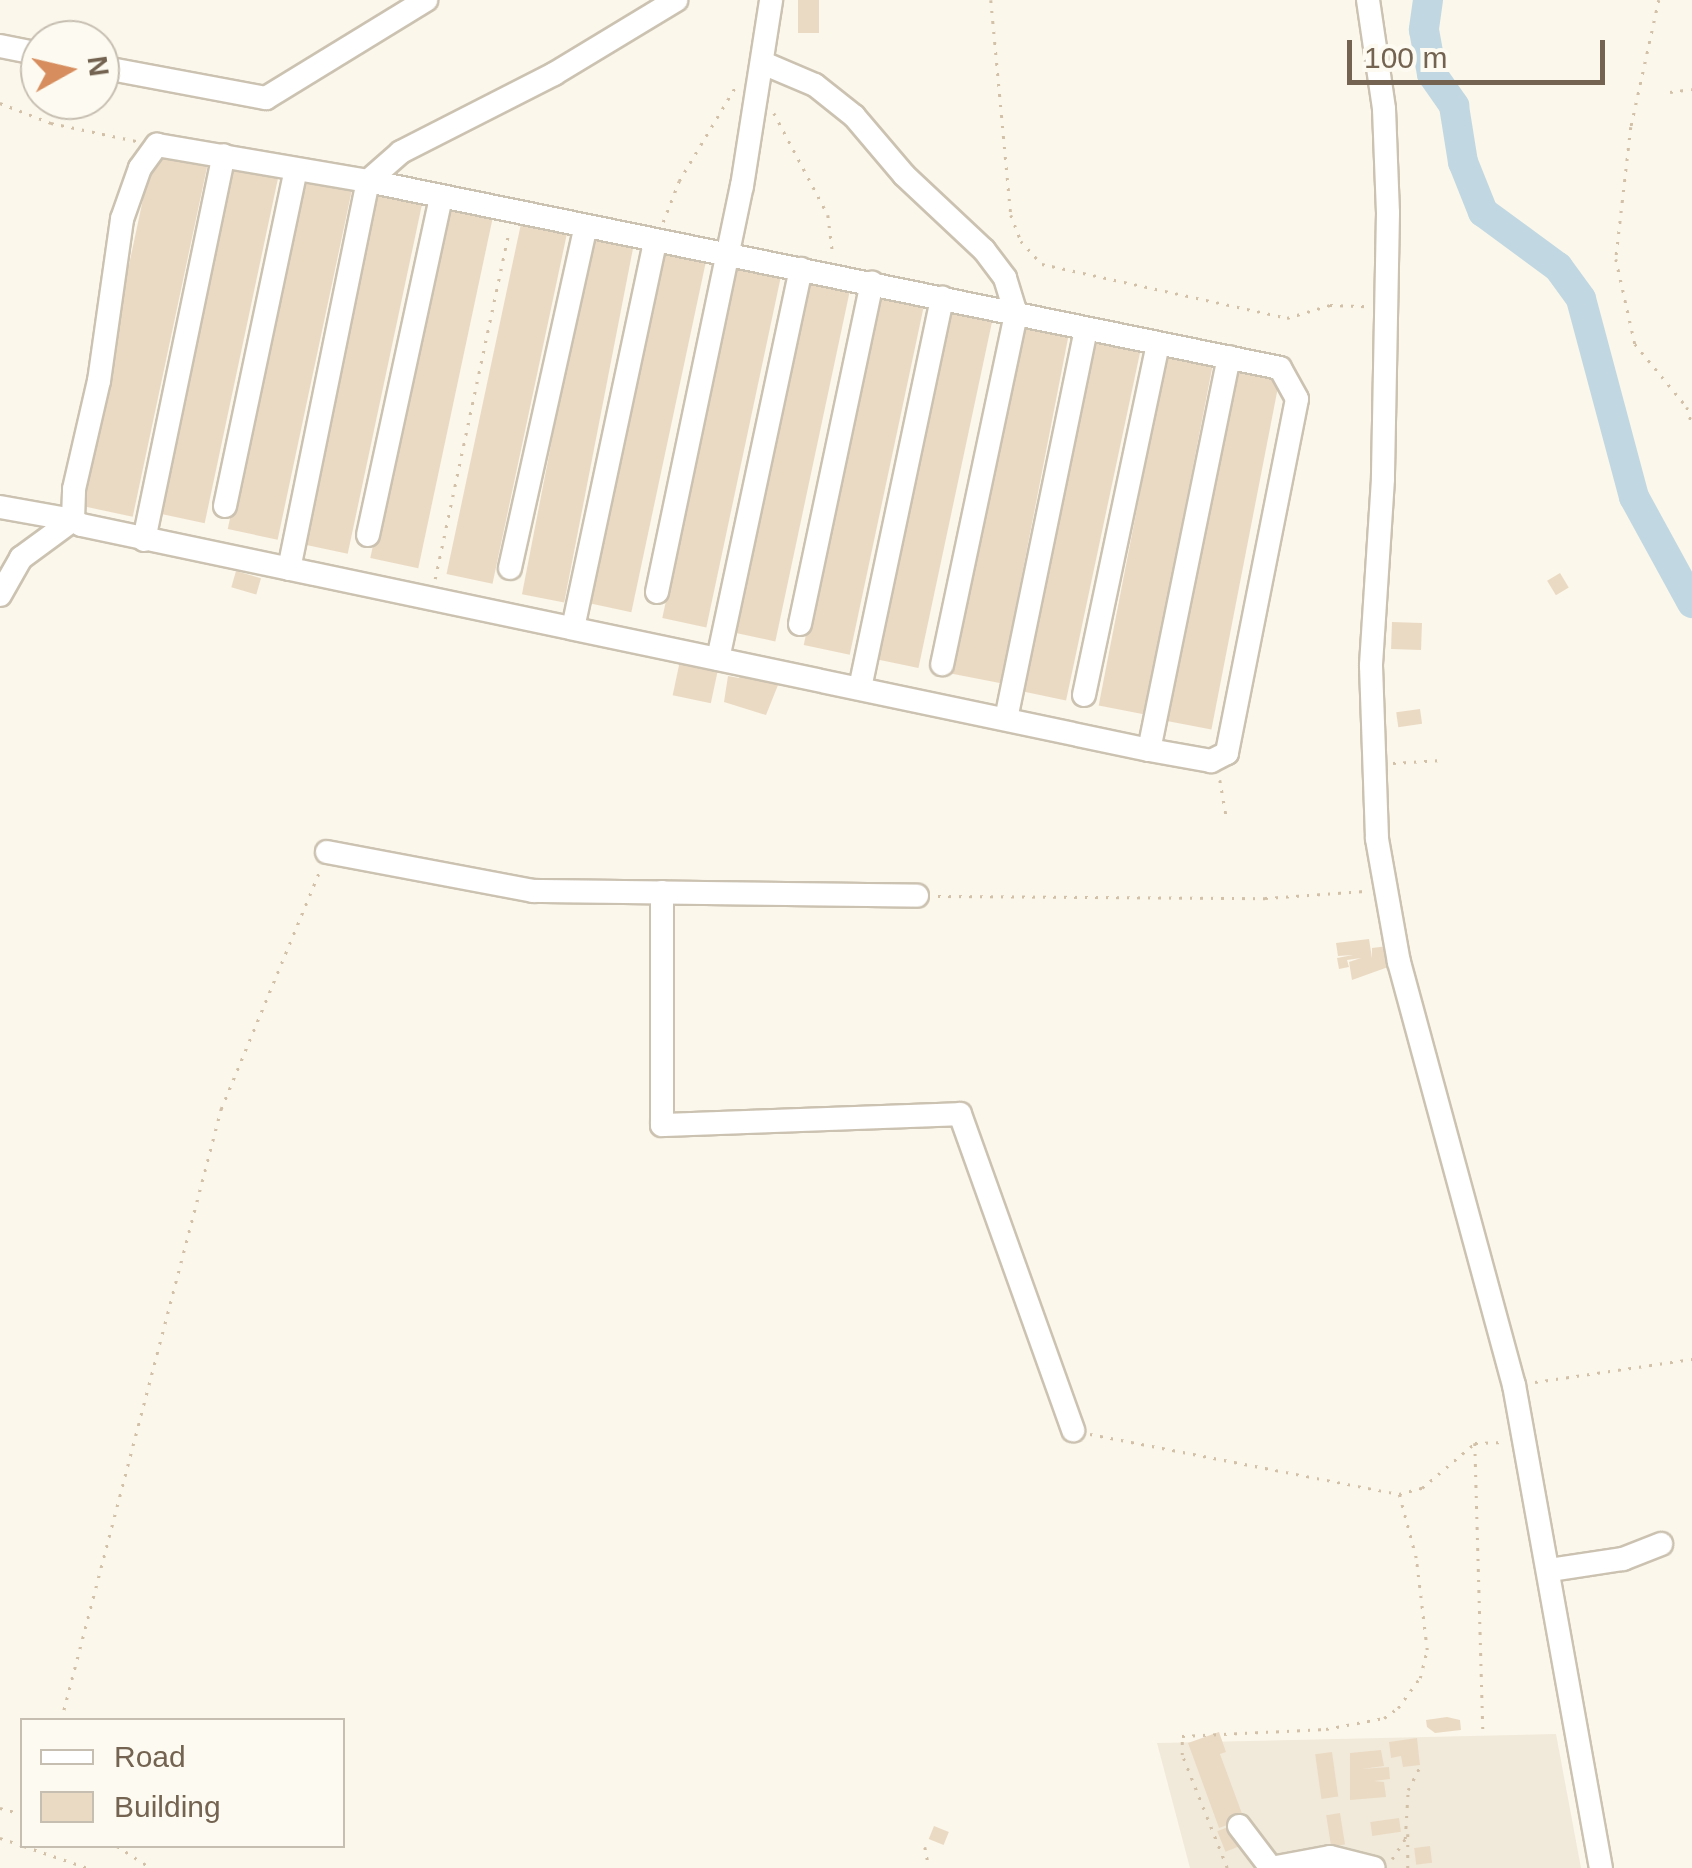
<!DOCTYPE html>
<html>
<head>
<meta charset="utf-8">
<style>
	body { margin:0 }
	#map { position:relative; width:1692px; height:1868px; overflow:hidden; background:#fbf7eb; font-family:Arial,sans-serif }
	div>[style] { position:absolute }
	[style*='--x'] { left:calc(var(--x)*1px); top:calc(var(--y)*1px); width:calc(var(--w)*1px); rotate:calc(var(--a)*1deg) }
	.residential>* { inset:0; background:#f1eada }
	.river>* { height:30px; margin:-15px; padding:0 15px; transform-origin:15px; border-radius:15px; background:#c1d8e3 }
	.building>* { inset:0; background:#ebdac3; transform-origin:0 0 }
	.path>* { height:2.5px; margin-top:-1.25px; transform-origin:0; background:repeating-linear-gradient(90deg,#d2c0a8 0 2.5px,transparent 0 10.5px) }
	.roads { filter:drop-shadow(2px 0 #ccc2b1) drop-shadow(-2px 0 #ccc2b1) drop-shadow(0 2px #ccc2b1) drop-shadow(0 -2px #ccc2b1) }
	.minor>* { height:22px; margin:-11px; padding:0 11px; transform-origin:11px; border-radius:11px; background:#fff }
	span { translate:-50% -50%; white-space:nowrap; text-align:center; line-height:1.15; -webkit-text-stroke:8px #fdfbf1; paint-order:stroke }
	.legend { position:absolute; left:20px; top:1718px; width:325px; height:130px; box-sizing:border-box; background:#fdfbf1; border:2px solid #c6beb1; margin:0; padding:12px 18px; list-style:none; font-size:30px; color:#736350 }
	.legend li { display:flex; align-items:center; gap:20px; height:50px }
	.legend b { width:50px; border:2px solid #c6beb1 }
	.north { position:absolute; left:20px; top:20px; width:100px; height:100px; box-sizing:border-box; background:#fdfbf1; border:2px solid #c6beb1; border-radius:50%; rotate:82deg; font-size:28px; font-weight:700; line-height:40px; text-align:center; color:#736350 }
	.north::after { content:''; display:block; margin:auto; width:35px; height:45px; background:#d78d5e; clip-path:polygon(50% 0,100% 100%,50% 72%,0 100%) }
	.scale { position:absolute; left:1347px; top:40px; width:258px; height:45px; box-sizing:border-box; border:5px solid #736350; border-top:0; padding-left:12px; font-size:30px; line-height:35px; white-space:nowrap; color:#736350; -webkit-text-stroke:8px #fdfbf1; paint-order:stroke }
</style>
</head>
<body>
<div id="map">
	<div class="residential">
		<i style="clip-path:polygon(1556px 1734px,1581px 1868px,1190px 1868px,1157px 1743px)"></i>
	</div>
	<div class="river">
		<i style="--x:1428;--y:0;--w:30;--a:98"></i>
		<i style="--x:1424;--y:30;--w:45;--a:79.7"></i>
		<i style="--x:1432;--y:74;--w:39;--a:55"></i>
		<i style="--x:1454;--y:106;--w:57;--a:80.9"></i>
		<i style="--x:1463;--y:162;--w:54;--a:68.2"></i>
		<i style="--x:1483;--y:212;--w:93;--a:36.3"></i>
		<i style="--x:1558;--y:267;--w:39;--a:54"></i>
		<i style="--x:1581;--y:299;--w:205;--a:75"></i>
		<i style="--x:1634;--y:497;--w:121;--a:61.3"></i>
	</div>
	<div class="building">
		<i style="left:798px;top:0;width:21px;height:33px"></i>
		<i style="left:153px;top:152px;width:56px;height:361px;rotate:12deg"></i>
		<i style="left:232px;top:159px;width:49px;height:362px;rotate:12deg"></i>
		<i style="left:303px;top:175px;width:51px;height:362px;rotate:12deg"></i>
		<i style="left:377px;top:190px;width:47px;height:362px;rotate:12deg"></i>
		<i style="left:446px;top:202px;width:49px;height:364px;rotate:12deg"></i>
		<i style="left:522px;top:219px;width:47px;height:363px;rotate:12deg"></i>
		<i style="left:592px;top:234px;width:43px;height:367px;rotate:11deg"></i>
		<i style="left:664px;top:247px;width:44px;height:364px;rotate:12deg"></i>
		<i style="left:738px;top:262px;width:45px;height:364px;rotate:12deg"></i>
		<i style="left:807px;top:276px;width:45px;height:364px;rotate:12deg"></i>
		<i style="left:879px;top:291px;width:47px;height:362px;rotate:12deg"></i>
		<i style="left:951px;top:308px;width:43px;height:359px;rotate:12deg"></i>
		<i style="left:1019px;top:323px;width:51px;height:357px;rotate:11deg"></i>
		<i style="left:1092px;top:338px;width:50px;height:360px;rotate:12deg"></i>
		<i style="left:1167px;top:354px;width:47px;height:358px;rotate:11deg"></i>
		<i style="left:1233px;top:367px;width:48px;height:360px;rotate:11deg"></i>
		<i style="left:236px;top:571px;width:26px;height:17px;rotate:16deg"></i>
		<i style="left:1560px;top:573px;width:17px;height:15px;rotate:59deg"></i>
		<i style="left:1392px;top:622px;width:30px;height:27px;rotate:2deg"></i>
		<i style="left:681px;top:656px;width:39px;height:40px;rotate:12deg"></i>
		<i style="clip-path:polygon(741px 670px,778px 685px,766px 715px,724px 702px,728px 676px,739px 678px)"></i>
		<i style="left:1420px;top:709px;width:15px;height:24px;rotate:82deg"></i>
		<i style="clip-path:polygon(1369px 939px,1372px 958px,1372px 948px,1388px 946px,1391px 966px,1352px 980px,1349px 962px,1361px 958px,1347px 960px,1349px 967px,1339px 969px,1337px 958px,1353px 955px,1338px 956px,1336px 943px)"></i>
		<i style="clip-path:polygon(1447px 1717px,1460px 1720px,1461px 1730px,1435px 1733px,1427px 1727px,1426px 1720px)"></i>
		<i style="clip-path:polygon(1219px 1732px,1226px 1752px,1220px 1754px,1244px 1819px,1219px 1828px,1188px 1743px)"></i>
		<i style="clip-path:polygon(1417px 1738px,1420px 1765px,1403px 1767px,1401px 1756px,1391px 1758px,1389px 1742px)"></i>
		<i style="clip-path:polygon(1381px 1750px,1384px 1766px,1362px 1769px,1389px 1767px,1390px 1779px,1374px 1781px,1384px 1782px,1386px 1797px,1350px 1800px,1350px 1753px)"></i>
		<i style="left:1332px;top:1752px;width:45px;height:17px;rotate:82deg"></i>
		<i style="left:1340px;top:1813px;width:32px;height:14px;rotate:81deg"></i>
		<i style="left:1399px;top:1818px;width:14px;height:29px;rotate:82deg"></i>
		<i style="left:1233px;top:1825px;width:22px;height:17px;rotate:68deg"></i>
		<i style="left:934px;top:1826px;width:16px;height:14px;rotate:22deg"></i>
		<i style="left:1430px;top:1846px;width:17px;height:16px;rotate:83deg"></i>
	</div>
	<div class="path">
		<i style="--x:991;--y:0;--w:216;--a:84.7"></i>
		<i style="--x:1011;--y:215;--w:28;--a:69"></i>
		<i style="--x:1021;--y:241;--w:31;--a:48"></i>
		<i style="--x:1042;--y:264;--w:251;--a:12.4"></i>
		<i style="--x:1287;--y:318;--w:45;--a:-16.8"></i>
		<i style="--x:1330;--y:305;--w:37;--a:2"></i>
		<i style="--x:1659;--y:0;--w:130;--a:102.4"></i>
		<i style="--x:1631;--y:127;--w:133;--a:96.5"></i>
		<i style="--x:1616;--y:259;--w:87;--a:77.4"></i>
		<i style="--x:1635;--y:344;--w:82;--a:50.5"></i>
		<i style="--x:1687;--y:407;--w:18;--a:74"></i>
		<i style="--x:1670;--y:92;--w:22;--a:-8"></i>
		<i style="--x:0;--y:103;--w:55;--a:21.4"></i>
		<i style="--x:51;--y:123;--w:87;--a:12"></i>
		<i style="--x:774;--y:113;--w:115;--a:62.1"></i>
		<i style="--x:828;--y:215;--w:40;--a:82.9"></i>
		<i style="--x:663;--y:222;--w:44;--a:-68.7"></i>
		<i style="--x:679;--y:181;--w:113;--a:-59.1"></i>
		<i style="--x:435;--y:579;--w:357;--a:-78"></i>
		<i style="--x:1393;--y:763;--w:49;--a:-3.5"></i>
		<i style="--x:1220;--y:780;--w:41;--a:80.1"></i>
		<i style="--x:938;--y:896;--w:327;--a:0.4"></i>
		<i style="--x:1265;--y:898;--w:100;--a:-4"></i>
		<i style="--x:1535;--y:1382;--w:159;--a:-8.3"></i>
		<i style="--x:1090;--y:1434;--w:315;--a:11"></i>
		<i style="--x:1399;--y:1494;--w:24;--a:-15"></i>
		<i style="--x:1422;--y:1488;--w:70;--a:-40.3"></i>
		<i style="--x:1475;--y:1443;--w:286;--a:88.4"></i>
		<i style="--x:1475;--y:1443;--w:30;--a:-2"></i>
		<i style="--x:61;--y:1720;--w:632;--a:-75.33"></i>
		<i style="--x:221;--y:1109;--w:256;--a:-67.5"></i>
		<i style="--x:0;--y:1808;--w:23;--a:15"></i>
		<i style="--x:1408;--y:1834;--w:34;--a:90"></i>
		<i style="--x:0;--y:1838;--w:23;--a:18"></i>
		<i style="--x:24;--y:1846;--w:68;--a:19"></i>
		<i style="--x:117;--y:1846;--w:40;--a:32.9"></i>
		<i style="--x:925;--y:1847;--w:21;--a:79"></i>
		<i style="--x:1392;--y:1859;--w:24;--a:-57"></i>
		<i style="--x:1405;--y:1839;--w:49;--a:-86.5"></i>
		<i style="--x:1408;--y:1790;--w:28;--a:-63"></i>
		<i style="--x:1227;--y:1868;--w:122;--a:-111.7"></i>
		<i style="--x:1182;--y:1755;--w:19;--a:-90"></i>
		<i style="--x:1182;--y:1736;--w:144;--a:-2.8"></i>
		<i style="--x:1326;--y:1729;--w:59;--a:-10.7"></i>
		<i style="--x:1384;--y:1718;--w:17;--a:-36"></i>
		<i style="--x:1398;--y:1708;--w:37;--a:-54"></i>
		<i style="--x:1420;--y:1678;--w:29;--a:-76"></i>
		<i style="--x:1427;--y:1650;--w:93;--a:-96.8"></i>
		<i style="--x:1416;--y:1558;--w:66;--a:-104.9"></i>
	</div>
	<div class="roads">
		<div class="minor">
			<i style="--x:1368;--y:0;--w:110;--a:81.6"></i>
			<i style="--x:1384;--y:109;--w:104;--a:87.8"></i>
			<i style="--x:1388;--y:213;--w:266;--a:91.1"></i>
			<i style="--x:1383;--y:479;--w:187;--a:93.7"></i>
			<i style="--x:1371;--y:666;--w:173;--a:88"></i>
			<i style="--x:1377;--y:839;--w:125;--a:79.9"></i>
			<i style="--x:1399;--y:962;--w:438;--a:74.8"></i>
			<i style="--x:1514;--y:1385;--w:491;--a:79.8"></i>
			<i style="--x:0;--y:46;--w:41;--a:11.3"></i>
			<i style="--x:763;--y:63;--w:56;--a:22.9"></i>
			<i style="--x:815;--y:85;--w:50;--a:38.5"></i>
			<i style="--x:854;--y:116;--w:77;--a:49.7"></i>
			<i style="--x:904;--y:175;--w:110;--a:43.2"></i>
			<i style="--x:984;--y:250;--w:35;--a:53"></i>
			<i style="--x:1005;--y:278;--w:38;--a:73"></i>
			<i style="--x:1016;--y:314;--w:358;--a:101.9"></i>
			<i style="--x:100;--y:67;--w:169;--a:10.6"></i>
			<i style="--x:266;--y:98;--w:188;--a:-31.5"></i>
			<i style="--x:157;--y:145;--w:214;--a:9.7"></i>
			<i style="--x:368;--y:181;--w:931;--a:11.59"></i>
			<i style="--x:1280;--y:368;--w:35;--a:61"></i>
			<i style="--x:1297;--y:399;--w:361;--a:101.2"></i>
			<i style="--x:1227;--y:753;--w:18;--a:153"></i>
			<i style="--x:1211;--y:761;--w:63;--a:-169.9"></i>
			<i style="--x:1149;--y:750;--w:1091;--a:-168.1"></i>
			<i style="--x:81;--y:525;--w:9;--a:-148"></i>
			<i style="--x:73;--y:520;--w:31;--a:-88"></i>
			<i style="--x:74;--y:489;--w:111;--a:-77"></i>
			<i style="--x:99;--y:381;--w:164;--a:-81.9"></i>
			<i style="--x:122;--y:219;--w:54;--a:-70.6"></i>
			<i style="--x:140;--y:168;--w:29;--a:-54"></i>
			<i style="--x:225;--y:506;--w:344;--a:-78.1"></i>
			<i style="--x:0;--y:507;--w:74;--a:10.1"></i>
			<i style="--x:368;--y:535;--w:345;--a:-77.8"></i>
			<i style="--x:144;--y:540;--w:393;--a:-78.3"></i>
			<i style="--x:510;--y:568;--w:347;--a:-77.5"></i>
			<i style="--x:289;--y:569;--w:396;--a:-78.5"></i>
			<i style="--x:368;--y:181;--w:44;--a:-41.3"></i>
			<i style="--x:401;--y:152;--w:172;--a:-27"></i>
			<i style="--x:554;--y:74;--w:143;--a:-31.2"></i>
			<i style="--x:657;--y:592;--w:415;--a:-78.2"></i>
			<i style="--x:742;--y:186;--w:188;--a:-81.1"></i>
			<i style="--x:0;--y:595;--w:43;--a:-60.4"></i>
			<i style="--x:21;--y:558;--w:64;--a:-36.2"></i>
			<i style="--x:800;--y:624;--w:349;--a:-78.1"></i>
			<i style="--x:573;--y:628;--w:395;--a:-78"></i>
			<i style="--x:718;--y:659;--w:399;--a:-78"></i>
			<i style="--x:860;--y:688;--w:399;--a:-78.1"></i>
			<i style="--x:1084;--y:695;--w:358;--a:-78.1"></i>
			<i style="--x:1006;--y:719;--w:398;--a:-78.4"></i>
			<i style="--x:1149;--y:750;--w:401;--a:-78.5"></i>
			<i style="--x:327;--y:852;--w:210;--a:10.7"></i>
			<i style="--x:533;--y:891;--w:384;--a:0.7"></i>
			<i style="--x:662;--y:892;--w:233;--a:90"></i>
			<i style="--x:662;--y:1125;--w:298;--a:-2.1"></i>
			<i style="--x:960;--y:1114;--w:336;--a:70.3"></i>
			<i style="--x:1550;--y:1570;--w:74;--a:-8.6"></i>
			<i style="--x:1623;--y:1559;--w:41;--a:-21.5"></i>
			<i style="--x:1239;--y:1826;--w:53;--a:52.7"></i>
			<i style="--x:1271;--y:1868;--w:60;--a:-10.6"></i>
			<i style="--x:1330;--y:1857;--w:45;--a:14"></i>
		</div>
	</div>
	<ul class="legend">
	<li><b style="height:12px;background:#fff"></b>Road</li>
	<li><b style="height:28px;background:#ebdac3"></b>Building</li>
	</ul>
	<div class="north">N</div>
	<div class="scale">100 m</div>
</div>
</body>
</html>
